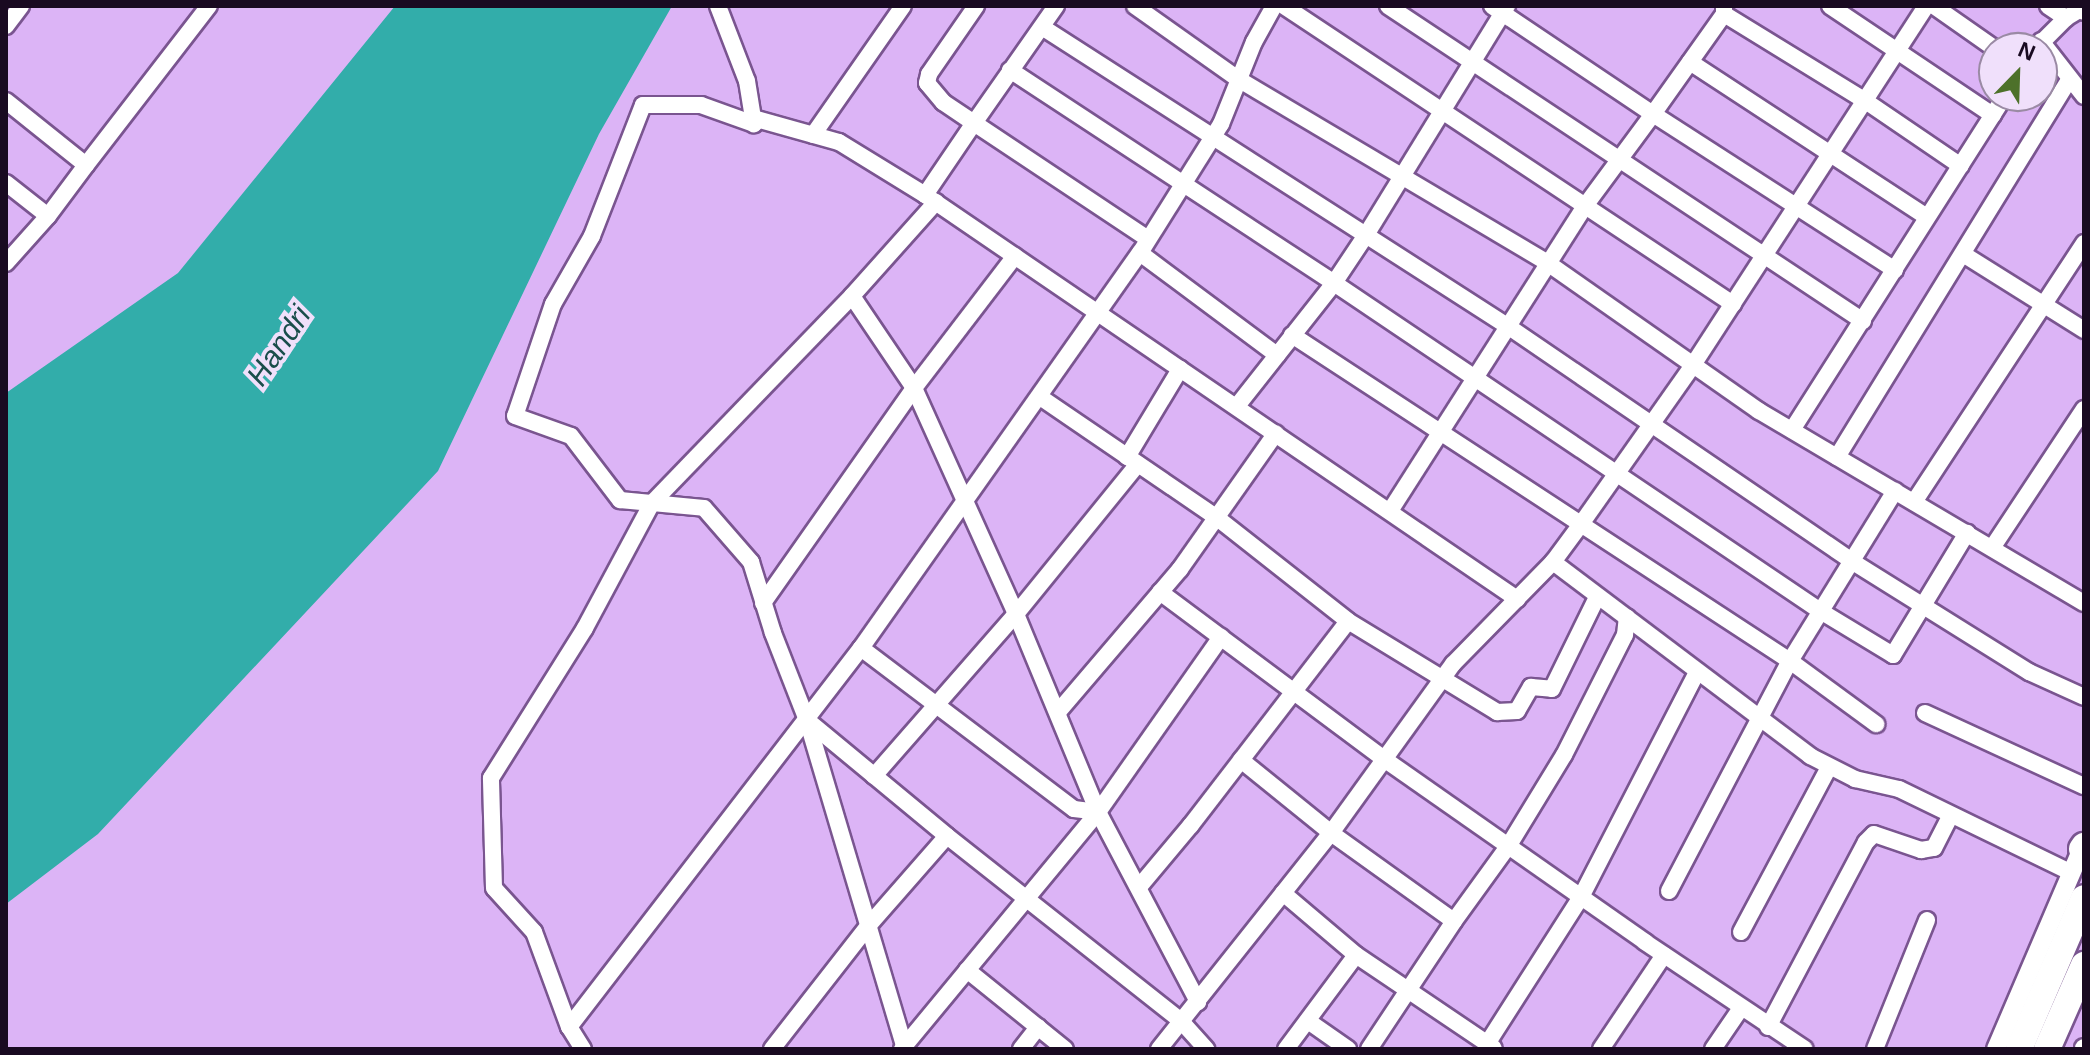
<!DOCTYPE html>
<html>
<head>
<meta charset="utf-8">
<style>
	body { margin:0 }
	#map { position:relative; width:2090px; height:1055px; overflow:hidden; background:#dcb4f6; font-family:Helvetica,sans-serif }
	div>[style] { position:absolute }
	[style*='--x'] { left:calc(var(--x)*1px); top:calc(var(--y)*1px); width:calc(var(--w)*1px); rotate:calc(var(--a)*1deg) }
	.water>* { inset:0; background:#32adaa }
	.roads { filter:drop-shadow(2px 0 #7a5590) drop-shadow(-2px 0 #7a5590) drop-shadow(0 2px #7a5590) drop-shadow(0 -2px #7a5590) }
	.minor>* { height:16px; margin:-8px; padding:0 8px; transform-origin:8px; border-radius:8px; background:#fff }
	.tertiary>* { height:18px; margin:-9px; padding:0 9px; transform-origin:9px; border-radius:9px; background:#fff }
	.trunk>* { height:26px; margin:-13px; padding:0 13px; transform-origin:13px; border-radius:13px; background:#fff }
	span { translate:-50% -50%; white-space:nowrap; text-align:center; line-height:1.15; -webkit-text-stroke:8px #f0e0fb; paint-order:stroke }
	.water-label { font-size:30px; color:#1a4d4b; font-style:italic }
	.frame { position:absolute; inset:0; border:8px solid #190a21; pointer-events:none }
	.north { position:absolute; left:1978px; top:32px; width:80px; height:80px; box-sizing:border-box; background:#f0e0fb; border:2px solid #9a8aa4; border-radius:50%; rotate:23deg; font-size:22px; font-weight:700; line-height:32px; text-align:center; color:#190a21 }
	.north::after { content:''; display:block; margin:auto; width:28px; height:36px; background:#4d712a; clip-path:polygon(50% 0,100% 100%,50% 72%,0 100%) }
</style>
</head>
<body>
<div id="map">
	<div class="water">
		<i style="clip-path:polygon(395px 6px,672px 6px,599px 134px,438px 471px,98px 834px,6px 904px,6px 393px,178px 273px)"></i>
	</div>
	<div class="roads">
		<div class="minor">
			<i style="--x:718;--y:6;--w:80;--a:68.9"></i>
			<i style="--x:747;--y:81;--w:44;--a:80.8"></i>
			<i style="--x:754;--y:124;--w:56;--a:-160.3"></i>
			<i style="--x:701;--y:105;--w:58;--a:180"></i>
			<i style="--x:643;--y:105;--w:141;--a:111.3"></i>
			<i style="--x:592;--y:236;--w:78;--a:119.8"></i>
			<i style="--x:553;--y:304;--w:118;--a:108.7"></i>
			<i style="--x:515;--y:416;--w:59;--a:19.7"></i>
			<i style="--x:571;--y:436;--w:81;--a:52.6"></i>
			<i style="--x:620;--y:500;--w:84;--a:5.4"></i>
			<i style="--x:704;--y:508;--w:72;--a:49"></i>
			<i style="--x:751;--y:562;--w:74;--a:72.8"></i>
			<i style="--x:773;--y:633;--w:93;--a:68.7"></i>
			<i style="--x:807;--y:720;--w:343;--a:73.4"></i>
			<i style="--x:1056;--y:6;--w:143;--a:125"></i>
			<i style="--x:974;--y:123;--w:209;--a:33.7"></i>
			<i style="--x:1135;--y:6;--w:126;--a:35.3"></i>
			<i style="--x:1238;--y:79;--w:362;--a:30.7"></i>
			<i style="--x:1549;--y:264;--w:256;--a:35"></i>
			<i style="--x:1759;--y:411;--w:377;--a:30.6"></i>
			<i style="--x:1284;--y:6;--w:539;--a:33.57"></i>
			<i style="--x:1388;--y:6;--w:570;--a:33.55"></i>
			<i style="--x:1492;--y:6;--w:194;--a:33.9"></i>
			<i style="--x:1653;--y:114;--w:123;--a:-54.6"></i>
			<i style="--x:1724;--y:14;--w:8;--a:-90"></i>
			<i style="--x:1830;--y:6;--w:196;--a:33.8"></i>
			<i style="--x:1934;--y:6;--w:73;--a:35"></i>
			<i style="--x:2048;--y:6;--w:22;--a:34"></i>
			<i style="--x:1724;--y:14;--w:164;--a:31.6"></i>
			<i style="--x:1864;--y:100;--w:117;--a:34.2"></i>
			<i style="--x:6;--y:26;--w:25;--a:-53"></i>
			<i style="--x:1042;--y:27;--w:555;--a:32.72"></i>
			<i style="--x:1509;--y:327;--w:417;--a:34.3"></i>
			<i style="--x:1853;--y:562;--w:208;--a:32"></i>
			<i style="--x:2029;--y:672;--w:60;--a:24.4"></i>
			<i style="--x:2041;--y:41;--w:70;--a:52"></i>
			<i style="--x:2036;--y:48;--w:42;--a:-45"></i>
			<i style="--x:2066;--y:18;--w:17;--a:-31"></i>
			<i style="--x:2081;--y:9;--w:4;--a:45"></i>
			<i style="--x:1690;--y:62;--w:283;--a:33.2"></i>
			<i style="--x:1010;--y:70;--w:388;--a:33.3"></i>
			<i style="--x:1334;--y:283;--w:589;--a:33.99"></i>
			<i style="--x:1822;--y:612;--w:83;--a:31.2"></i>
			<i style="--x:1893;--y:655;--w:143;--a:-58.8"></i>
			<i style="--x:6;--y:101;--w:102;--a:38.7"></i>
			<i style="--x:86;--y:165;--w:201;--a:-52.3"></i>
			<i style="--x:753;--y:118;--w:89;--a:15.6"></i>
			<i style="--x:839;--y:142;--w:101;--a:31.6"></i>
			<i style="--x:925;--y:195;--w:717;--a:34.31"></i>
			<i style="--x:813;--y:135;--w:157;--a:-55.1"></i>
			<i style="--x:6;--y:183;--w:53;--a:38.2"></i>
			<i style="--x:48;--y:216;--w:64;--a:-53.3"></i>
			<i style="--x:925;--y:195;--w:87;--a:-55.8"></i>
			<i style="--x:974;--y:123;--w:37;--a:-146"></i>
			<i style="--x:943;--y:102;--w:25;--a:-130"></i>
			<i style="--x:927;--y:83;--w:9;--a:-77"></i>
			<i style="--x:929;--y:74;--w:83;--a:-55.3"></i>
			<i style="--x:936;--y:202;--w:126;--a:131.8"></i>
			<i style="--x:852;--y:296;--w:111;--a:56"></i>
			<i style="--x:914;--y:388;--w:248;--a:65.7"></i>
			<i style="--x:1016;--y:614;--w:214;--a:67.5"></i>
			<i style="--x:1098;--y:812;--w:215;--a:62.2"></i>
			<i style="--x:1140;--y:253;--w:171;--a:36.7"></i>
			<i style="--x:1963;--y:254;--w:143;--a:32.1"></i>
			<i style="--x:6;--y:263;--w:63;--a:-48.2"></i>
			<i style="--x:1292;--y:335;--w:595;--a:33.21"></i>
			<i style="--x:1790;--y:661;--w:107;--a:36.2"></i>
			<i style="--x:1040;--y:397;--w:213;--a:34.3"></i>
			<i style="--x:1216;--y:517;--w:168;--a:38.2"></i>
			<i style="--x:1237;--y:406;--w:157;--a:-51.7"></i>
			<i style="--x:1334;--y:283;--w:58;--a:-56.3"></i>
			<i style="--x:1366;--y:235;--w:269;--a:-58.4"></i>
			<i style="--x:1792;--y:430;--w:396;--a:-57.5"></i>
			<i style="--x:1127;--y:457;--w:103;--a:-58.9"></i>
			<i style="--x:1837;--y:457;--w:443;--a:-58.4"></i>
			<i style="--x:1914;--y:502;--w:310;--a:-56.7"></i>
			<i style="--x:1390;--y:511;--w:362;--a:-57.4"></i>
			<i style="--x:1585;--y:206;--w:114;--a:-53.5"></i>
			<i style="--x:1653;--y:114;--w:288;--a:32.8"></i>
			<i style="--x:1992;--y:548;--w:167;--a:-56.5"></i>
			<i style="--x:1553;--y:562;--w:322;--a:37"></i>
			<i style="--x:1810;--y:756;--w:51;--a:27.1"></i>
			<i style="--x:1855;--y:779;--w:45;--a:12.8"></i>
			<i style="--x:1899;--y:789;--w:192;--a:25.9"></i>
			<i style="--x:1160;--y:592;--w:279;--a:36.7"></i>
			<i style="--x:1384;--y:759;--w:319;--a:35"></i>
			<i style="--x:1645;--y:942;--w:192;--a:33.8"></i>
			<i style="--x:763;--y:603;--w:263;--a:-54.9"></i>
			<i style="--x:914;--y:388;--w:166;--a:-52.6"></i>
			<i style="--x:861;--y:648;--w:267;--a:37.1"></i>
			<i style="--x:1074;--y:809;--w:24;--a:7"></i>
			<i style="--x:1058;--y:712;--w:188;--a:-49.5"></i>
			<i style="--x:1180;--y:569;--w:166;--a:-54.8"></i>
			<i style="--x:1925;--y:713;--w:175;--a:24.7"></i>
			<i style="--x:808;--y:721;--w:180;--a:39.6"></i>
			<i style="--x:947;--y:836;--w:298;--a:38.3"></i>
			<i style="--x:1181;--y:1021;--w:38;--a:48"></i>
			<i style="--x:1241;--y:760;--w:116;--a:39"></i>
			<i style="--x:1331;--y:833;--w:151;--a:35.6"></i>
			<i style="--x:874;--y:776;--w:215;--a:-48.8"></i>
			<i style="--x:1016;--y:614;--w:193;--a:-50.9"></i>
			<i style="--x:1139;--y:887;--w:81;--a:-50"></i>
			<i style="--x:1191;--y:825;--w:257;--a:-52.4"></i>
			<i style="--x:1348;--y:621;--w:175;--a:31.4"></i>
			<i style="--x:1497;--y:712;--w:20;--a:-3"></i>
			<i style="--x:1517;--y:711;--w:28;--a:-60"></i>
			<i style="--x:1531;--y:687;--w:21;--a:5"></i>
			<i style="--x:1552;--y:689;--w:102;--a:-63.9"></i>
			<i style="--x:1669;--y:891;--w:260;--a:-62.3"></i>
			<i style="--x:1790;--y:661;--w:200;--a:-58.3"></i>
			<i style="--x:1283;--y:893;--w:96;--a:40.3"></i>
			<i style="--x:1356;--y:955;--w:166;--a:34"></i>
			<i style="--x:1741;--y:932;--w:187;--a:-61.9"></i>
			<i style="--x:967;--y:970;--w:126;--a:38.9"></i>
			<i style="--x:1308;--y:1021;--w:49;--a:35"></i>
			<i style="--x:569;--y:1027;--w:101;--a:-110.2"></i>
			<i style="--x:534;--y:932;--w:59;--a:-132.3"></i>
			<i style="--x:494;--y:888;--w:110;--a:-91.6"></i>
			<i style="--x:491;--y:778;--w:177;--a:-57.9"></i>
			<i style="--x:585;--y:628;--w:142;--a:-61.8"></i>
			<i style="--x:652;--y:503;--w:288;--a:-46"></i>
			<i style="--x:1768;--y:1027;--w:209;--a:-62.1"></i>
			<i style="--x:1866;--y:842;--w:11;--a:-45"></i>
			<i style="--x:1874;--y:834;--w:50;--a:18.8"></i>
			<i style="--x:1921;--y:850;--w:13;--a:-9"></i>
			<i style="--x:1934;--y:848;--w:37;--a:-63"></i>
			<i style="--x:1487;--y:1044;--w:174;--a:-57.4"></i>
			<i style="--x:1581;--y:897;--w:253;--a:-62.7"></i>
			<i style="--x:583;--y:1049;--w:26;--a:-122"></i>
			<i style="--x:569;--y:1027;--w:478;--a:-52.4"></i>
			<i style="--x:861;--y:648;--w:484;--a:-54.8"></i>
			<i style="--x:1140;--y:253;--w:152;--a:-57.9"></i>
			<i style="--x:1221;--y:124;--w:88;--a:-68.1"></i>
			<i style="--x:1254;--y:42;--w:41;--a:-60.9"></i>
			<i style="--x:772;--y:1049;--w:157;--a:-52"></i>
			<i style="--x:869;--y:925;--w:118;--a:-48.8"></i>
			<i style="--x:902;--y:1049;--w:308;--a:-50.4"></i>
			<i style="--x:1098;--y:812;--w:214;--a:-54.9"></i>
			<i style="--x:1021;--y:1049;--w:28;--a:-52"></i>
			<i style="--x:1159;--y:1049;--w:276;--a:-51.5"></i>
			<i style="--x:1331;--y:833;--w:208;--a:-54.2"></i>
			<i style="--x:1453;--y:664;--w:143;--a:-45.6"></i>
			<i style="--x:1553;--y:562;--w:47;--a:-53.6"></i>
			<i style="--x:1581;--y:524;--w:194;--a:-54.8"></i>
			<i style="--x:1693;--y:365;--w:428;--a:-57"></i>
			<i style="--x:1286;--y:1049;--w:117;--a:-53.3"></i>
			<i style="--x:1369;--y:1049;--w:154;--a:-56.4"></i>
			<i style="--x:1454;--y:921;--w:94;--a:-54.1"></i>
			<i style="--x:1509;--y:845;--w:105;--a:-58.6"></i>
			<i style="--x:1564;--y:755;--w:135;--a:-63.1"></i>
			<i style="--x:1625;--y:635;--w:18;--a:-84"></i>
			<i style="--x:1601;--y:1049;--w:113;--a:-56.2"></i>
			<i style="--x:1713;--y:1049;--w:50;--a:-55.7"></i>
			<i style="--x:1875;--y:1049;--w:139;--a:-68"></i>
		</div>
		<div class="tertiary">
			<i style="--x:1996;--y:1049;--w:223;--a:-66.8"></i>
			<i style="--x:2084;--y:1049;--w:1;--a:-90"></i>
		</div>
		<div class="trunk">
			<i style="--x:2082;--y:849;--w:4;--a:-56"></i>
			<i style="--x:2019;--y:1049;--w:164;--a:-66.7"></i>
			<i style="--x:2047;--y:1049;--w:92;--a:-66.2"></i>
		</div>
	</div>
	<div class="water-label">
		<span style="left:279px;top:346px;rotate:-56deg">Handri</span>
	</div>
	<div class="frame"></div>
	<div class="north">N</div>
</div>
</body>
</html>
